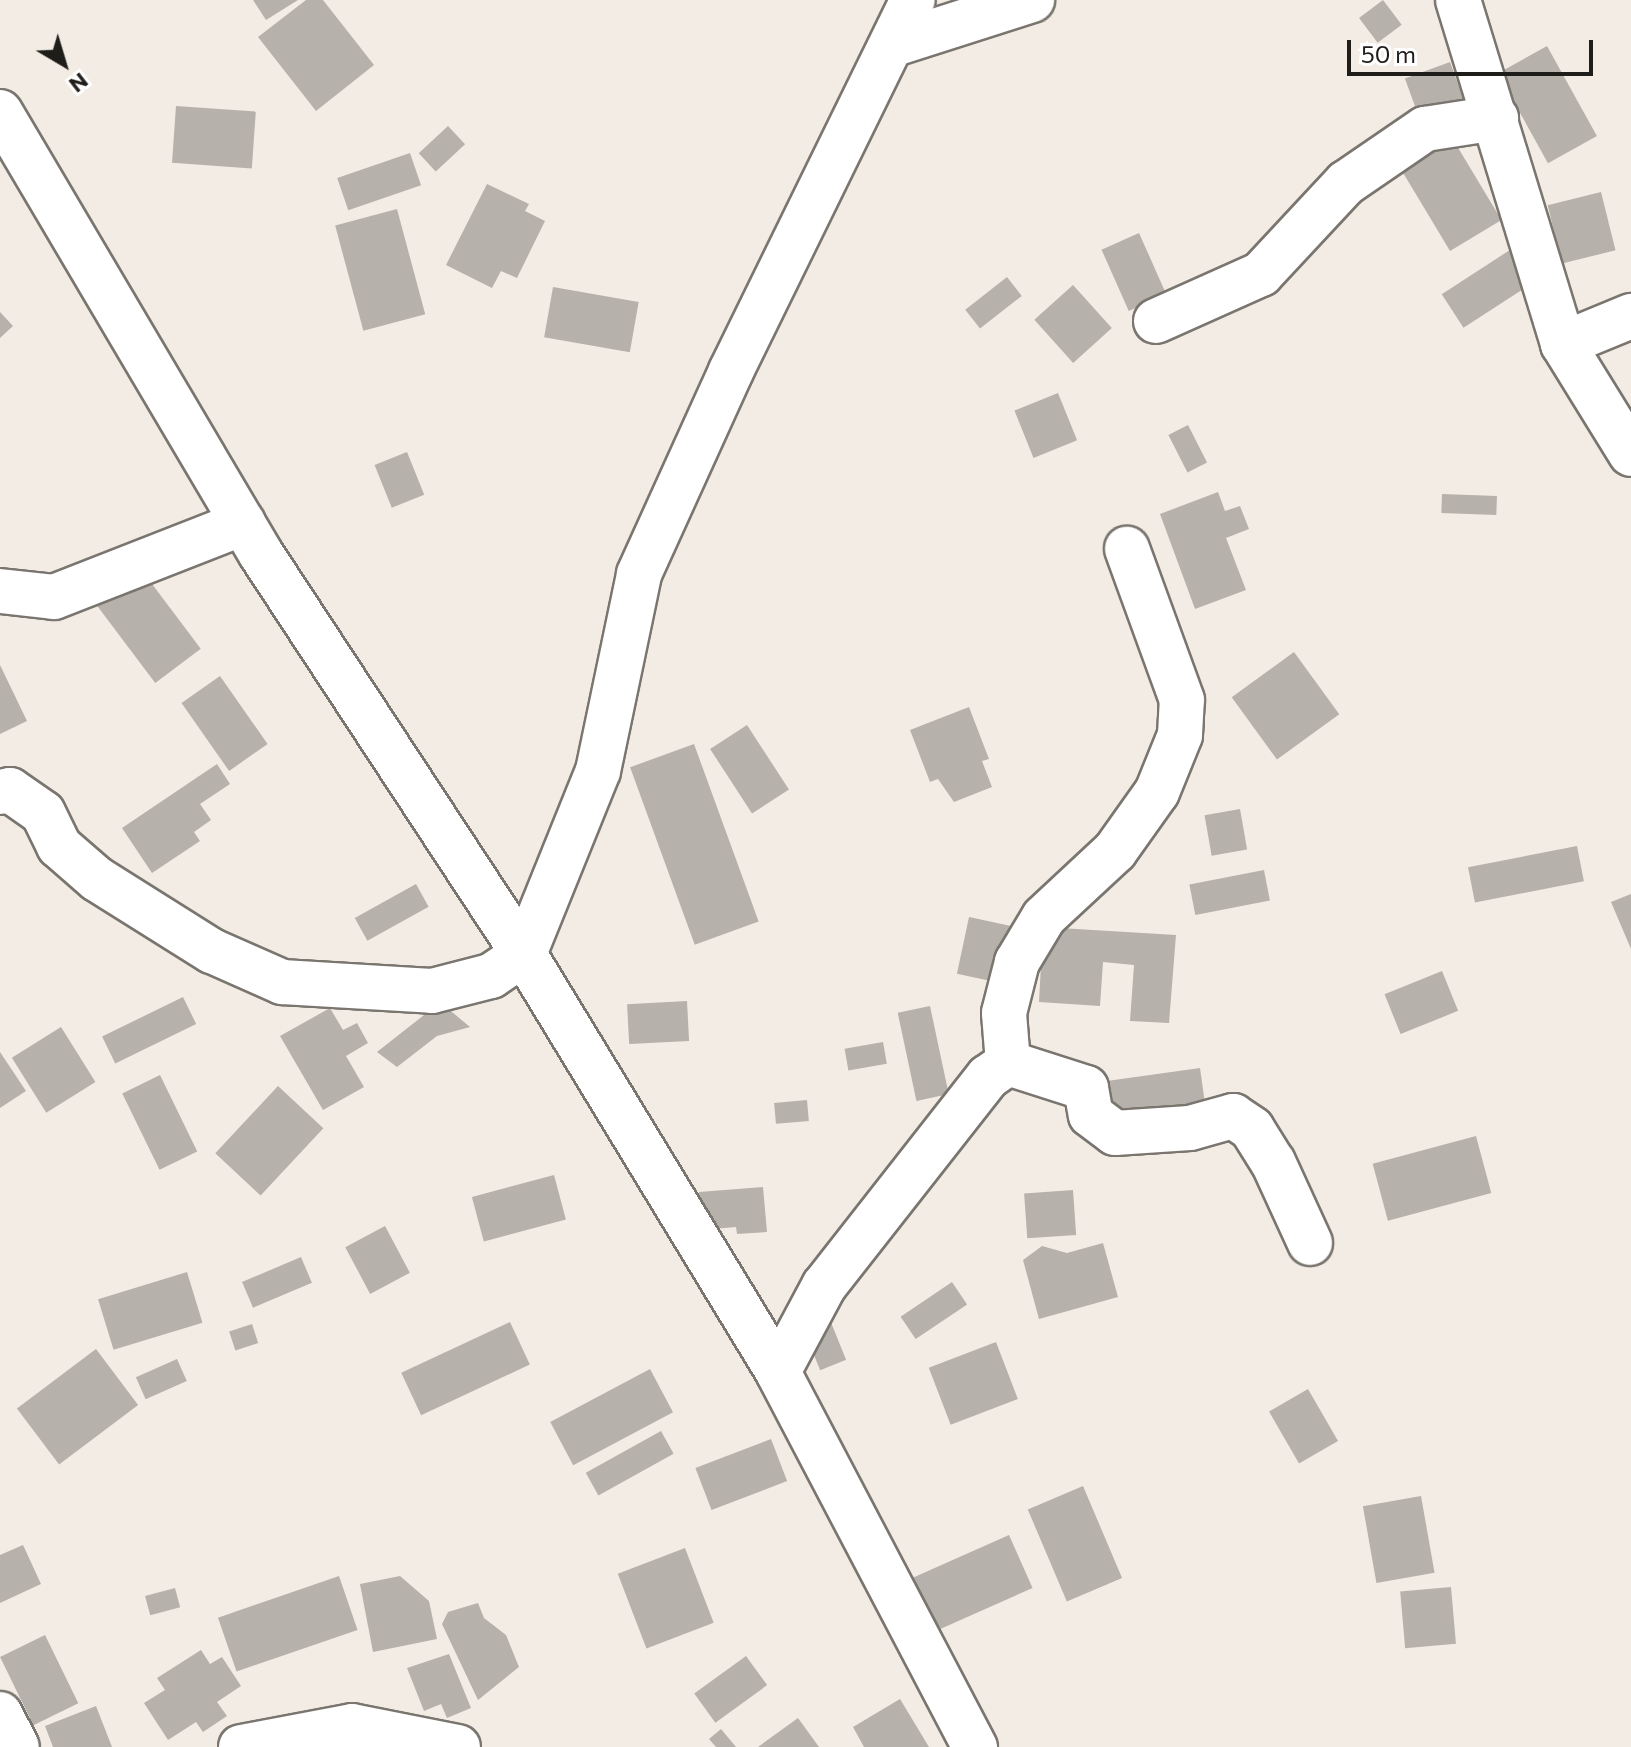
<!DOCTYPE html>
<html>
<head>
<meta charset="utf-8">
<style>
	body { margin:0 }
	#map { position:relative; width:1631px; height:1747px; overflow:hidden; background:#f2ece5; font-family:Commissioner,sans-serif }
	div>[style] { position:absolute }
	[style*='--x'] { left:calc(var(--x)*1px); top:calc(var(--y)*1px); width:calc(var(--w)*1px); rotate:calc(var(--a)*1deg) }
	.building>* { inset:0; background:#b6b1aa; transform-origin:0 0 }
	.roads { filter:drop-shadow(2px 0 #7a756f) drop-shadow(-2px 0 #7a756f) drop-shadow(0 2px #7a756f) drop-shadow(0 -2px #7a756f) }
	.minor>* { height:44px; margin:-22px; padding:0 22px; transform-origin:22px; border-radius:22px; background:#fff }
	span { translate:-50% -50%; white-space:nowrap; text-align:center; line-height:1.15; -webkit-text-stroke:6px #fff; paint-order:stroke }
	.north { position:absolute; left:24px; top:24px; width:80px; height:80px; -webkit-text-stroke:6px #fff; paint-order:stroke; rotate:142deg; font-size:22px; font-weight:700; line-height:32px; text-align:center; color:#1f1d1a }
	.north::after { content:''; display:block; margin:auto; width:28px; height:36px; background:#1f1d1a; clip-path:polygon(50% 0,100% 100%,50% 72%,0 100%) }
	.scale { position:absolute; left:1347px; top:40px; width:246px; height:36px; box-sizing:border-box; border:4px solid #1f1d1a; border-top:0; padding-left:10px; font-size:24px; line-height:28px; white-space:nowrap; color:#1f1d1a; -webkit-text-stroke:6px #fff; paint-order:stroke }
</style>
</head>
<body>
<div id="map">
	<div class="building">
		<i style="clip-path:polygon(253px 0,298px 0,266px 20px)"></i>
		<i style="clip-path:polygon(306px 0,323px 0,374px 65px,316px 111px,258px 37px)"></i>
		<i style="left:1383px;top:0;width:31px;height:30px;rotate:53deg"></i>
		<i style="left:1547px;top:46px;width:103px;height:56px;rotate:61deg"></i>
		<i style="left:1450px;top:62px;width:40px;height:48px;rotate:70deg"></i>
		<i style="left:176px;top:106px;width:80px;height:57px;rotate:4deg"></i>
		<i style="left:448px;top:126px;width:25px;height:40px;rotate:47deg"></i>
		<i style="left:1451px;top:136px;width:98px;height:60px;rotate:59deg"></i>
		<i style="left:410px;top:153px;width:34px;height:77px;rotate:71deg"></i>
		<i style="clip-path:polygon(487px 184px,529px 204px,525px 211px,545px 221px,517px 278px,501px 271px,492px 288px,446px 265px)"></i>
		<i style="left:1601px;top:192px;width:60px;height:55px;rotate:76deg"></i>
		<i style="left:397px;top:209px;width:109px;height:64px;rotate:75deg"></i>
		<i style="left:1139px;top:233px;width:67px;height:41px;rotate:66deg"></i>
		<i style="left:1513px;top:248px;width:40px;height:85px;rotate:57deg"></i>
		<i style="left:1007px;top:277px;width:24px;height:53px;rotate:52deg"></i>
		<i style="left:1073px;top:285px;width:58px;height:52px;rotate:48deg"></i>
		<i style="left:553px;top:287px;width:87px;height:51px;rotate:10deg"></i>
		<i style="clip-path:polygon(0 312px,13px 326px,0 338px)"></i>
		<i style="left:1058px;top:393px;width:51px;height:47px;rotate:68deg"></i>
		<i style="left:1188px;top:425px;width:42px;height:22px;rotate:63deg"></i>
		<i style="left:407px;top:452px;width:46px;height:35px;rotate:68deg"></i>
		<i style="clip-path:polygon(1218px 492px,1225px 511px,1240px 506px,1249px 529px,1226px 538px,1246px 590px,1195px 609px,1160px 514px)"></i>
		<i style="left:1442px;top:494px;width:55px;height:19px;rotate:2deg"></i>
		<i style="left:143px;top:572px;width:96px;height:57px;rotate:53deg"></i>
		<i style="left:1294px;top:652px;width:77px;height:77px;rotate:54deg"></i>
		<i style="clip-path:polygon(0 665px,27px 721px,0 734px)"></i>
		<i style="left:220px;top:676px;width:83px;height:47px;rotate:55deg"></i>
		<i style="clip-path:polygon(969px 707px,989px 759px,982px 761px,992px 787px,954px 802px,938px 779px,930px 782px,910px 730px)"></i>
		<i style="left:747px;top:725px;width:77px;height:44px;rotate:57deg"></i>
		<i style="left:694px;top:744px;width:189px;height:68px;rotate:70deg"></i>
		<i style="clip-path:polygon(217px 764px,230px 784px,200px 804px,211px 820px,194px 832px,200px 841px,152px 873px,122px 828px)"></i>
		<i style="left:1240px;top:809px;width:41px;height:36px;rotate:80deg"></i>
		<i style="left:1577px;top:846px;width:36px;height:111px;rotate:79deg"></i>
		<i style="left:1264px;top:870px;width:31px;height:76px;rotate:79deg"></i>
		<i style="left:416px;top:884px;width:26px;height:70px;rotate:61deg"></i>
		<i style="clip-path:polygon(1631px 894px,1631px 949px,1611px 902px)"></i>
		<i style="left:969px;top:917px;width:50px;height:58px;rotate:12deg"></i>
		<i style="clip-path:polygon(1043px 927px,1176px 935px,1169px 1023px,1130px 1021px,1134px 965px,1103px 962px,1100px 1006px,1039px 1002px)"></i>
		<i style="left:1442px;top:971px;width:43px;height:62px;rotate:68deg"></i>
		<i style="left:183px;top:997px;width:30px;height:90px;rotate:64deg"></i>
		<i style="left:687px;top:1001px;width:40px;height:60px;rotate:87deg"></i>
		<i style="left:930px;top:1006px;width:90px;height:33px;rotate:78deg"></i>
		<i style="clip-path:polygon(446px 1007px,470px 1027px,437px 1036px,397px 1067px,377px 1052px,424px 1015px)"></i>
		<i style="clip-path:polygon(330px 1008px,343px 1030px,357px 1023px,368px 1043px,346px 1056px,364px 1087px,323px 1110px,280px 1036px)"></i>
		<i style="left:61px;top:1027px;width:65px;height:58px;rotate:58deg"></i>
		<i style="left:883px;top:1042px;width:22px;height:39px;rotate:80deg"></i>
		<i style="clip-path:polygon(0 1052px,26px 1091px,0 1108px)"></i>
		<i style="left:1200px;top:1068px;width:37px;height:94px;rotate:82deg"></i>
		<i style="left:160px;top:1075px;width:85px;height:42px;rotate:64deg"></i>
		<i style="left:278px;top:1086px;width:62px;height:92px;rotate:43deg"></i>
		<i style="left:807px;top:1100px;width:21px;height:33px;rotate:85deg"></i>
		<i style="left:1476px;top:1136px;width:59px;height:107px;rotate:75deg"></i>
		<i style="left:554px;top:1175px;width:46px;height:85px;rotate:75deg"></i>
		<i style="clip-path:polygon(763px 1187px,767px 1232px,737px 1234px,736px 1227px,713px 1229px,711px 1213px,701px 1214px,699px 1192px)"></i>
		<i style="left:1073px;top:1190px;width:45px;height:49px;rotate:86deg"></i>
		<i style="left:385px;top:1226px;width:53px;height:45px;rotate:62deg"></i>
		<i style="clip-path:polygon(1103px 1243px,1118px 1297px,1039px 1319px,1023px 1260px,1042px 1246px,1067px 1253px)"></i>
		<i style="left:301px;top:1257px;width:28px;height:64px;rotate:67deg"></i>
		<i style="left:187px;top:1272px;width:53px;height:93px;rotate:73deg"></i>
		<i style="left:952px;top:1282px;width:27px;height:62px;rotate:56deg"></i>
		<i style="left:830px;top:1320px;width:43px;height:28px;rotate:68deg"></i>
		<i style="left:510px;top:1322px;width:47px;height:120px;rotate:65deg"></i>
		<i style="left:252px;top:1324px;width:20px;height:24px;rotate:72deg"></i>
		<i style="left:996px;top:1342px;width:61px;height:72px;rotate:69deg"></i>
		<i style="left:96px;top:1349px;width:70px;height:99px;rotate:53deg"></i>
		<i style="left:177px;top:1359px;width:24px;height:45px;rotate:66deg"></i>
		<i style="left:650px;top:1369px;width:49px;height:113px;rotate:62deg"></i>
		<i style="left:1308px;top:1389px;width:60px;height:45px;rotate:60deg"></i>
		<i style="left:661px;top:1431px;width:26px;height:86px;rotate:61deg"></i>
		<i style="left:771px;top:1439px;width:45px;height:81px;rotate:69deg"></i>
		<i style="left:1083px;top:1486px;width:100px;height:60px;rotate:67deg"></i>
		<i style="left:1421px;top:1496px;width:78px;height:59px;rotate:80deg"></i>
		<i style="left:1009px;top:1535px;width:58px;height:114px;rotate:66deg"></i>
		<i style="clip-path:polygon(23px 1545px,41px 1584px,0 1603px,0 1555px)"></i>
		<i style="left:685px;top:1548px;width:80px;height:72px;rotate:69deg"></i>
		<i style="left:339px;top:1576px;width:57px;height:128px;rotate:71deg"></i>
		<i style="clip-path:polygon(400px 1576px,429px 1601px,437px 1639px,373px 1652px,360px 1584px)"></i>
		<i style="left:1451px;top:1587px;width:57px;height:51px;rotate:85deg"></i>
		<i style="left:175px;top:1588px;width:20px;height:31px;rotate:75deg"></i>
		<i style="clip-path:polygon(478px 1603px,484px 1618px,506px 1635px,519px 1667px,478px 1700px,442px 1624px,448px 1612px)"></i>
		<i style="left:45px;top:1635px;width:76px;height:50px;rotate:64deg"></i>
		<i style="clip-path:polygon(201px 1650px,210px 1664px,222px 1657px,241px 1686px,217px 1702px,227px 1716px,203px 1732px,196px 1722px,168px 1740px,144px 1703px,165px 1690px,157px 1678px)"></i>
		<i style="clip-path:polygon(449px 1654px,471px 1708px,447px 1718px,441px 1704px,424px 1711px,407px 1668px)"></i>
		<i style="left:746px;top:1656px;width:36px;height:64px;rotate:54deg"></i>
		<i style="clip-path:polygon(900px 1699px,929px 1747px,864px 1747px,853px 1727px)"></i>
		<i style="clip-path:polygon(96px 1706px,112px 1747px,53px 1747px,45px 1726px)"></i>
		<i style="clip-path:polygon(798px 1718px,819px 1747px,758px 1747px)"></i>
		<i style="clip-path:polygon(721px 1729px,736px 1747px,716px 1747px,709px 1739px)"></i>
	</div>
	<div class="roads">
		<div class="minor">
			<i style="--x:1458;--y:0;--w:360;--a:73"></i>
			<i style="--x:1563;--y:344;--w:129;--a:58.3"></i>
			<i style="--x:894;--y:44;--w:145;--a:-17.7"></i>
			<i style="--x:0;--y:112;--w:513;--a:59.44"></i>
			<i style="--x:261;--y:554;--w:479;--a:56.7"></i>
			<i style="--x:524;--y:954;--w:489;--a:58.7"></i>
			<i style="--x:778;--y:1372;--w:424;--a:62.3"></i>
			<i style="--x:1156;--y:321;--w:115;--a:-24.1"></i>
			<i style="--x:1261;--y:274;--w:125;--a:-47"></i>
			<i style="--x:1346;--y:183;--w:96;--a:-34.4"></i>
			<i style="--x:1425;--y:129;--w:72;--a:-8.8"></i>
			<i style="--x:1563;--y:344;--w:74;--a:-22.4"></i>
			<i style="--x:0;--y:591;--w:54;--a:6.3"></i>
			<i style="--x:54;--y:597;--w:203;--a:-21.4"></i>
			<i style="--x:0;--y:792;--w:10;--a:-11"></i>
			<i style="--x:10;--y:790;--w:40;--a:34.9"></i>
			<i style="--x:43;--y:813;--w:37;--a:64"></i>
			<i style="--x:59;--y:846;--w:50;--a:41"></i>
			<i style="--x:97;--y:879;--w:136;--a:32.1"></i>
			<i style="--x:212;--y:951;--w:77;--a:23.9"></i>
			<i style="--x:282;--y:982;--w:150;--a:3.4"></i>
			<i style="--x:432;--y:991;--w:61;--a:-14.3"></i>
			<i style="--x:491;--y:976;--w:40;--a:-34"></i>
			<i style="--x:524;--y:954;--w:197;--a:-68"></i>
			<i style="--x:598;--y:771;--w:201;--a:-78.2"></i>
			<i style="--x:639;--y:574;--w:223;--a:-65.6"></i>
			<i style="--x:731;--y:371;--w:413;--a:-63.9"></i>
			<i style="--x:1008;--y:1063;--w:82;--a:17.8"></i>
			<i style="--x:1086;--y:1088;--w:27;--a:80"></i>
			<i style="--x:1091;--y:1115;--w:30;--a:37"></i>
			<i style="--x:1115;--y:1133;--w:75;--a:-3.8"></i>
			<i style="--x:1190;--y:1128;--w:45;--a:-15.6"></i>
			<i style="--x:1233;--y:1116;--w:23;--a:34"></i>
			<i style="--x:1252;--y:1129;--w:39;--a:58"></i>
			<i style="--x:1273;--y:1162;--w:89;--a:65.4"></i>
			<i style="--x:778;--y:1372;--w:98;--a:-61.9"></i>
			<i style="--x:824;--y:1286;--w:266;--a:-51.9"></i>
			<i style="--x:988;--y:1077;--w:24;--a:-35"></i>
			<i style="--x:1008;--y:1063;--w:50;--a:-94.6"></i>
			<i style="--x:1004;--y:1013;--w:53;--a:-75.7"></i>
			<i style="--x:1017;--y:962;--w:52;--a:-59"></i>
			<i style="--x:1044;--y:917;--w:97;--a:-42.9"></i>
			<i style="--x:1115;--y:851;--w:72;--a:-54.6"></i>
			<i style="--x:1157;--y:792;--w:61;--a:-68"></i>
			<i style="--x:1180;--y:735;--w:35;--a:-87"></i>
			<i style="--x:1182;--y:700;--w:161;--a:-110"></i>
			<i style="--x:0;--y:1714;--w:37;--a:63"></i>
			<i style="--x:241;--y:1747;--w:113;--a:-10.7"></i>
			<i style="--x:352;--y:1726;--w:108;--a:11.2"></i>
		</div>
	</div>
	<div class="north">N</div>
	<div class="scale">50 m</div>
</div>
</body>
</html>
